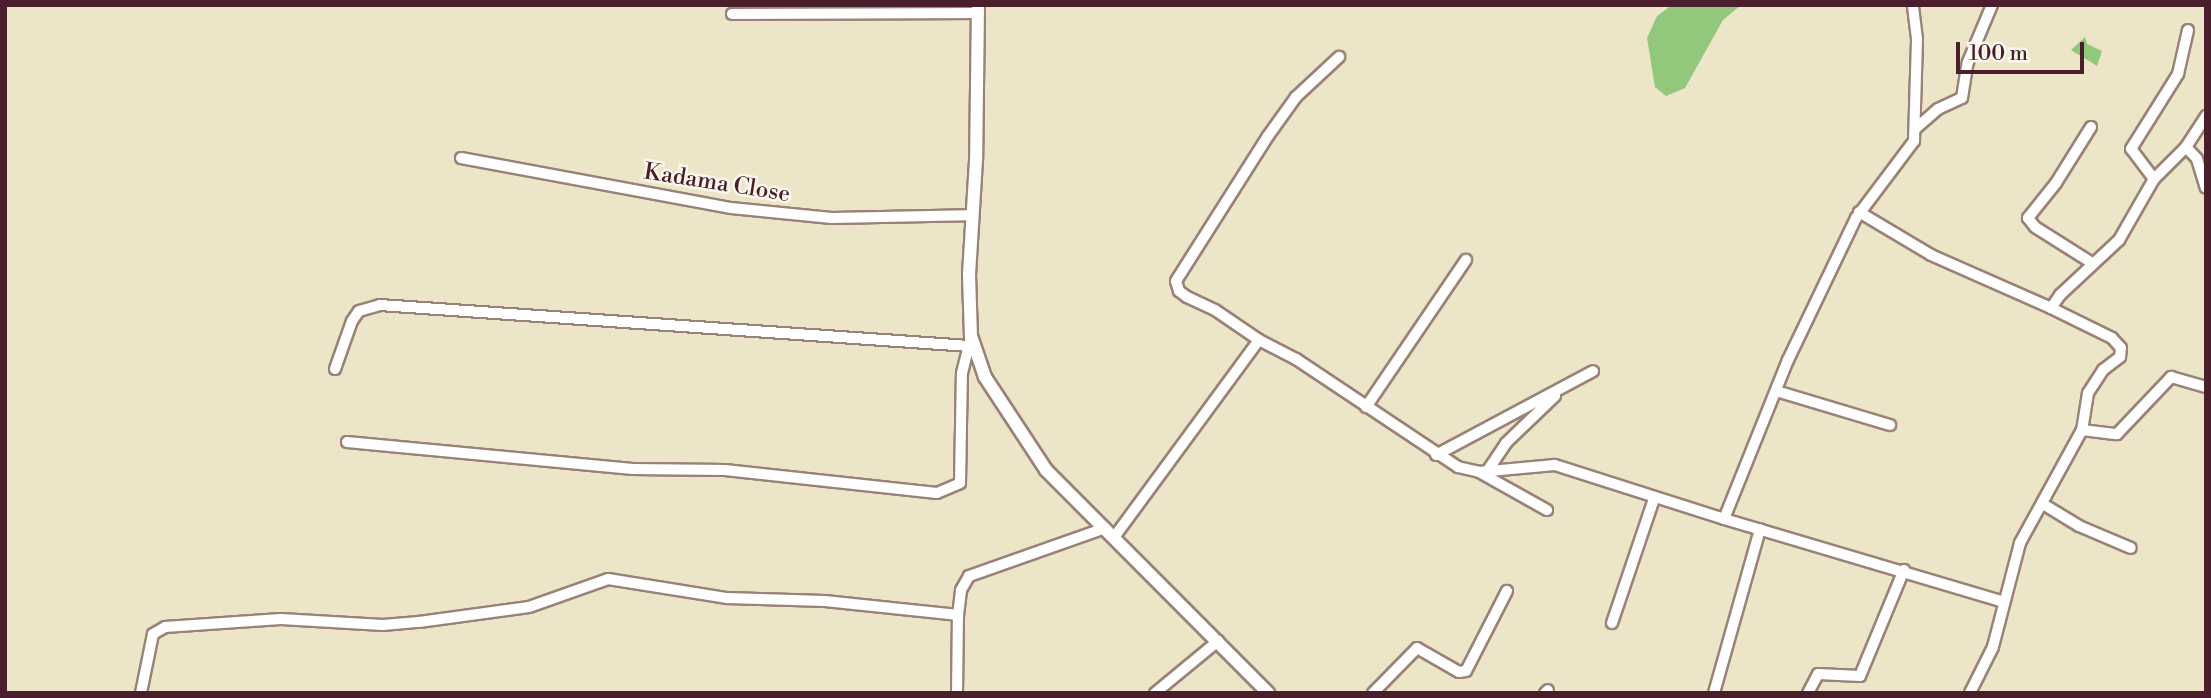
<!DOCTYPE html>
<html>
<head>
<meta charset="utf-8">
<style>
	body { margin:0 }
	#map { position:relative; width:2211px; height:698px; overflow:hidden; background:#ece5c7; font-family:"Libre Bodoni",serif }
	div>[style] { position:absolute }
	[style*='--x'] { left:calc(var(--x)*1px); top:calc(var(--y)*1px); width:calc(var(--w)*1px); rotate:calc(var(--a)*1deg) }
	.green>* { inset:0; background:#92c87b }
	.roads { filter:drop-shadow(2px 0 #9b8279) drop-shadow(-2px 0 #9b8279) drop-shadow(0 2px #9b8279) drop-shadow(0 -2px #9b8279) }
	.minor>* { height:10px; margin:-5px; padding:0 5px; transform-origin:5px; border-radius:5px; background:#fff }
	.tertiary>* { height:12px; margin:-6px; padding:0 6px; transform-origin:6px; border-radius:6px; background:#fff }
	span { translate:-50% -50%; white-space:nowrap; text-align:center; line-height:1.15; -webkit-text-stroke:5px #fbf7ec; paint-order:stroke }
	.street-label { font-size:23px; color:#4a1f2b }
	.frame { position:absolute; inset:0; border:7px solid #4a1f2b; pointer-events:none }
	.scale { position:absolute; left:1956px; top:42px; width:128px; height:32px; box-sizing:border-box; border:4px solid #4a1f2b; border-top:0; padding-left:9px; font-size:21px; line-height:24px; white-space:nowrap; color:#4a1f2b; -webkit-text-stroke:5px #fbf7ec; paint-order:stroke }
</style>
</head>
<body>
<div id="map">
	<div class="green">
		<i style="clip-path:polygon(1672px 5px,1741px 5px,1723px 20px,1685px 88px,1666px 96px,1655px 87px,1647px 38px,1657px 16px)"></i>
		<i style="clip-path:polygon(2085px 37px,2087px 44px,2102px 51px,2097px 66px,2071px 50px)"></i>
	</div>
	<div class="roads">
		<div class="minor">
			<i style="--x:732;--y:14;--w:246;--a:-0.2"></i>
			<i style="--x:2091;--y:127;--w:66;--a:122"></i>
			<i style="--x:2056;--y:183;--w:45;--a:128.7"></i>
			<i style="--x:2028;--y:218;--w:11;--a:52"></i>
			<i style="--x:2035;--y:227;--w:67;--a:32.3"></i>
			<i style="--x:1915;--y:129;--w:30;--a:-41"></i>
			<i style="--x:1938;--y:109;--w:26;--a:-25"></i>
			<i style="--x:1962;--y:98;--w:36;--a:-81"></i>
			<i style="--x:1968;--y:62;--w:62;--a:-67.2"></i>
			<i style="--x:2186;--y:147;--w:16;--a:47"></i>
			<i style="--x:2197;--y:159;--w:30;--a:73"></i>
			<i style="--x:461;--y:158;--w:275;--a:10.5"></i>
			<i style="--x:731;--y:208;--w:101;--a:5.7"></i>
			<i style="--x:832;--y:218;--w:139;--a:-1.2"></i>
			<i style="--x:2154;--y:179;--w:38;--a:-127"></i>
			<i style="--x:2131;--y:149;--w:89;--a:-57.9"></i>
			<i style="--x:2178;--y:74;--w:45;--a:-77.2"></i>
			<i style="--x:1859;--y:212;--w:84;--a:30.8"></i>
			<i style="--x:1931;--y:255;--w:131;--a:23.8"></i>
			<i style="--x:2051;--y:308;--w:68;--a:26.2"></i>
			<i style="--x:2112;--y:338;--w:13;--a:48"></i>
			<i style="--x:2121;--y:348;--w:9;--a:96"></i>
			<i style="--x:2120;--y:357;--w:21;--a:143"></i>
			<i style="--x:2103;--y:370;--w:27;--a:123"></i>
			<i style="--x:2088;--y:393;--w:37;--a:99"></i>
			<i style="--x:2082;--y:430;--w:129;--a:118.8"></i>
			<i style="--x:2020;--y:543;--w:107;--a:104.6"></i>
			<i style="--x:1993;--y:647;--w:51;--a:116.6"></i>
			<i style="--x:2051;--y:308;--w:16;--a:-55"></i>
			<i style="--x:2060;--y:295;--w:81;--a:-43"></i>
			<i style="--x:2119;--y:240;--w:70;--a:-60.2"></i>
			<i style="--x:2154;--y:179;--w:45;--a:-45"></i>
			<i style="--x:2186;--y:147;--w:37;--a:-57"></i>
			<i style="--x:1259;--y:340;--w:53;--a:-145.7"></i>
			<i style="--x:1215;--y:310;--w:31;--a:-155"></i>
			<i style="--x:1187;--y:297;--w:10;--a:-143"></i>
			<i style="--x:1179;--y:291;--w:10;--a:-107"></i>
			<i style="--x:1176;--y:281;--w:172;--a:-57.6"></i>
			<i style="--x:1268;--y:136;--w:48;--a:-54.3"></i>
			<i style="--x:1296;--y:97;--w:59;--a:-42.9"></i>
			<i style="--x:335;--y:369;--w:51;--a:-70.5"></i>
			<i style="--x:352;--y:321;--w:12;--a:-55"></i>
			<i style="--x:359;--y:311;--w:22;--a:-16"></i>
			<i style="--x:380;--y:305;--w:590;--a:3.98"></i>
			<i style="--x:1776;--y:391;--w:119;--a:16.6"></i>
			<i style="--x:1366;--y:407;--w:178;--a:-55.8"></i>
			<i style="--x:2082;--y:430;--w:35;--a:7"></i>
			<i style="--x:2117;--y:434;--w:79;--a:-46.5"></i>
			<i style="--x:2171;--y:377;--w:36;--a:16"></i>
			<i style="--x:347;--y:442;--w:287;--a:5.4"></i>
			<i style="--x:633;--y:469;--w:92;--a:0.6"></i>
			<i style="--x:725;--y:470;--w:213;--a:6.2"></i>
			<i style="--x:937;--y:493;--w:25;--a:-23"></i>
			<i style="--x:960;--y:483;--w:110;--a:-89"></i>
			<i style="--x:962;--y:373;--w:37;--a:-76"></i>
			<i style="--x:1436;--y:455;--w:178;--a:-28.1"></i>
			<i style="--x:1488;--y:470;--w:32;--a:-56"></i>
			<i style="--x:1506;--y:443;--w:68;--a:-43.8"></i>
			<i style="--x:1479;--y:472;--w:78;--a:29.2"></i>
			<i style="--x:2043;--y:504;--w:42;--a:31.4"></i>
			<i style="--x:2079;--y:526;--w:56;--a:22.9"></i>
			<i style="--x:1724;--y:519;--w:292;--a:16.5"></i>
			<i style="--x:1115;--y:536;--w:243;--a:-53.7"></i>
			<i style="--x:1259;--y:340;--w:42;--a:27.2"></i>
			<i style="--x:1296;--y:359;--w:195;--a:33.7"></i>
			<i style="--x:1458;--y:467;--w:22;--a:13"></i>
			<i style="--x:1479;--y:472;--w:76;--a:-5.3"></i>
			<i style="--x:1555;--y:465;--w:177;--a:17.7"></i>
			<i style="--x:1724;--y:519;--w:171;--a:-68.1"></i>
			<i style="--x:1788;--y:360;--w:157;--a:-64.4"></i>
			<i style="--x:1856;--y:218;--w:96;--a:-53"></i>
			<i style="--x:1914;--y:141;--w:102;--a:-88.3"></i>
			<i style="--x:1917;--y:39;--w:34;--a:-97"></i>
			<i style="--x:1612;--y:623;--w:131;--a:-71.3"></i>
			<i style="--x:141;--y:693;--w:60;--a:-78.5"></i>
			<i style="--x:153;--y:634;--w:14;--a:-30"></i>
			<i style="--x:165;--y:627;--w:116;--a:-3.9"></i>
			<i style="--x:281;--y:619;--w:102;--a:3.4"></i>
			<i style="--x:383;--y:625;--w:36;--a:-5"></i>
			<i style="--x:419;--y:622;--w:111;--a:-7.8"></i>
			<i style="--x:529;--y:607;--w:84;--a:-19.5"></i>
			<i style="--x:608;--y:579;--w:121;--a:9.1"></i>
			<i style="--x:727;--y:598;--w:98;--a:1.8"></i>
			<i style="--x:825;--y:601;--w:134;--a:6"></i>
			<i style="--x:957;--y:693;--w:78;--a:-89.3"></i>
			<i style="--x:958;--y:615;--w:25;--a:-83"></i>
			<i style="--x:961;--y:590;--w:16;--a:-60"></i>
			<i style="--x:969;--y:576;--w:144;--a:-19.4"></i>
			<i style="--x:1155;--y:693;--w:82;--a:-39.5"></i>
			<i style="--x:1373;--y:693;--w:63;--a:-45.6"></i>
			<i style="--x:1417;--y:648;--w:48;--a:29.7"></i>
			<i style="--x:1459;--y:672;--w:7;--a:-8"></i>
			<i style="--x:1466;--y:671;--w:90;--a:-62.9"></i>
			<i style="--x:1545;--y:693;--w:4;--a:-45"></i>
			<i style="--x:1714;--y:693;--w:170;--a:-74.3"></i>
			<i style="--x:1808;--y:693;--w:21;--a:-62"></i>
			<i style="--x:1818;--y:674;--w:42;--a:2.7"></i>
			<i style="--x:1860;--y:676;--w:115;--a:-67.5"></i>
		</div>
		<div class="tertiary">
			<i style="--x:978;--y:5;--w:155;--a:90.7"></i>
			<i style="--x:976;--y:160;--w:114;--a:93.5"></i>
			<i style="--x:969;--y:274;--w:62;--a:88.2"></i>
			<i style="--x:971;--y:336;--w:43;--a:71.1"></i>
			<i style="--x:985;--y:377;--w:111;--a:56.7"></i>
			<i style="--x:1046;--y:470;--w:315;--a:45.1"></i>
		</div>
	</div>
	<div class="street-label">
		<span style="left:717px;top:183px;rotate:9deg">Kadama Close</span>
	</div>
	<div class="frame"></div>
	<div class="scale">100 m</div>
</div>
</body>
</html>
